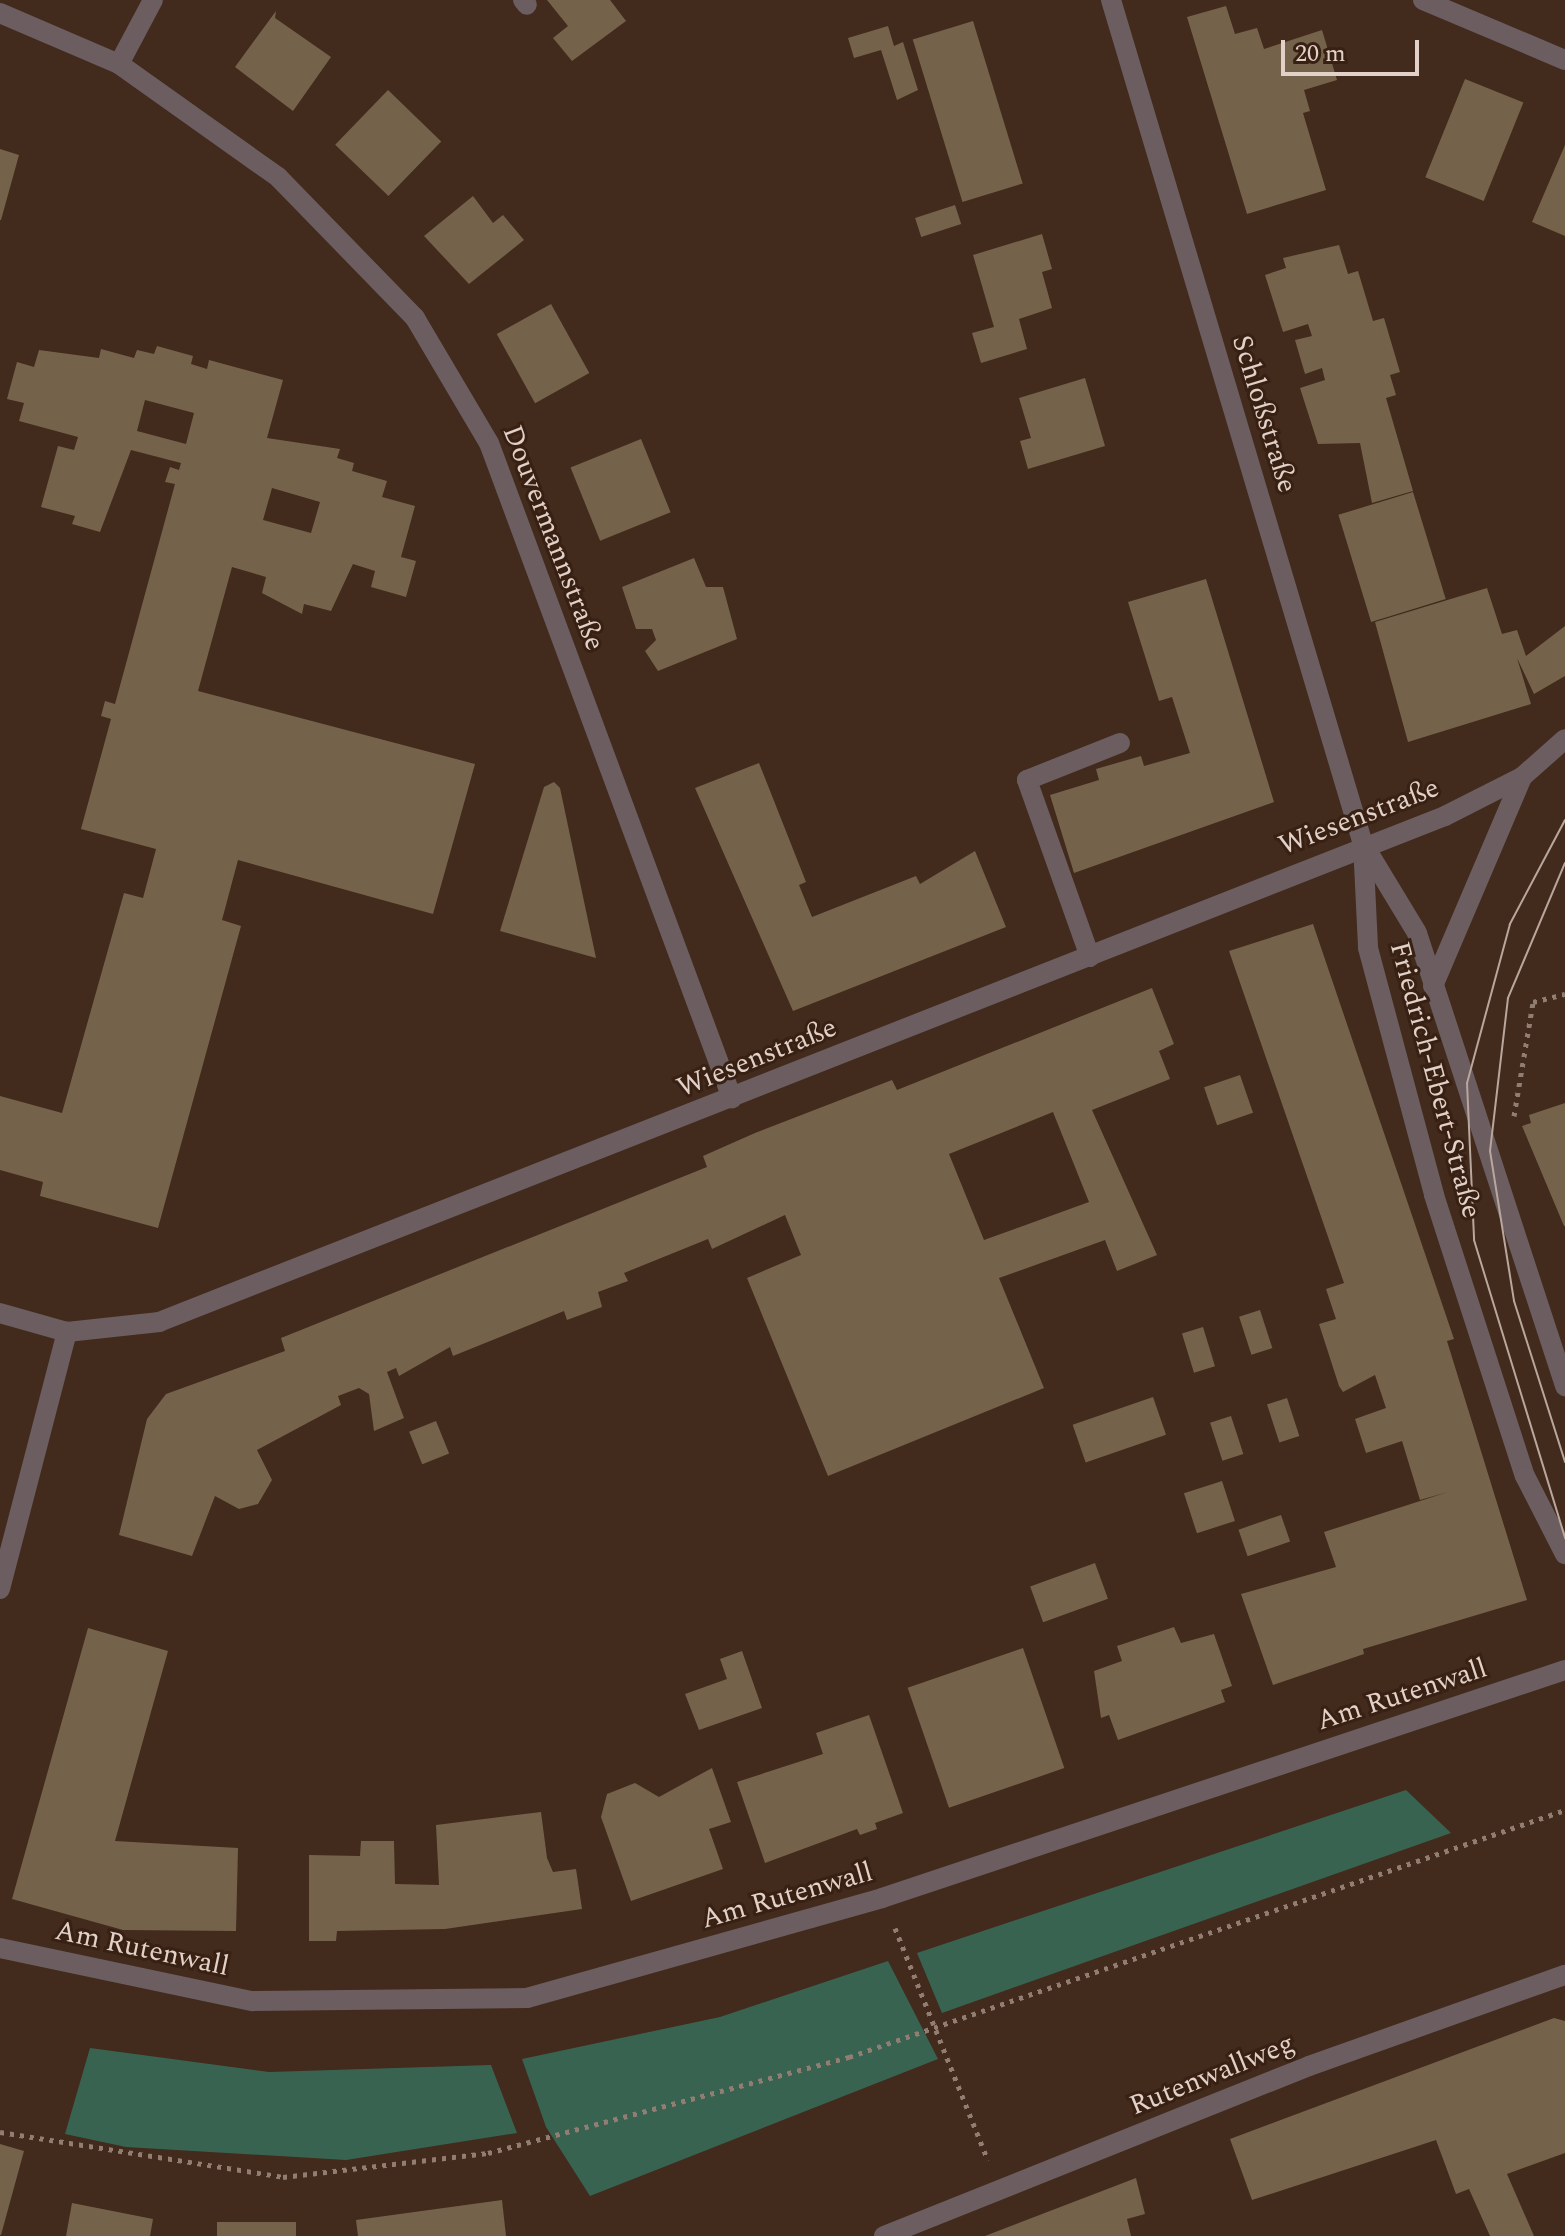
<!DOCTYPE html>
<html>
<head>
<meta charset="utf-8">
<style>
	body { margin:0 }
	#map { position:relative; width:1565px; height:2236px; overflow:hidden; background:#422a1d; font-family:Spectral,serif }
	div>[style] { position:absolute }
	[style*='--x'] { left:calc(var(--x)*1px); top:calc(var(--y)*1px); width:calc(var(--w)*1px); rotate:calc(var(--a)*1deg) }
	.green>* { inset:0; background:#396351 }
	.building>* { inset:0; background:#74634a; transform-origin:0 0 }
	.path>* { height:5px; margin-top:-2.5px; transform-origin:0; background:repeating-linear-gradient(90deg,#917d72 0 4px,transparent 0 10px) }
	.lane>* { height:20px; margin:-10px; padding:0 10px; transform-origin:10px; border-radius:10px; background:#6b5d60 }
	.street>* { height:20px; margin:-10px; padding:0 10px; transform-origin:10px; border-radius:10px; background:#6b5d60 }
	.tram>* { height:2px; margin:-1px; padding:0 1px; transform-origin:1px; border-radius:1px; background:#b9a79d }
	span { translate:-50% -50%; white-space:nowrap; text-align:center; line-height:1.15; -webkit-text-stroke:6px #382013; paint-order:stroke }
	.street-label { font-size:28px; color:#e2d1c9 }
	.scale { position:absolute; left:1281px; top:40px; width:138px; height:36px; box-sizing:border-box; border:4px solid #e2d1c9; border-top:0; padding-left:10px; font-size:24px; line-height:28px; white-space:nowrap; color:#e2d1c9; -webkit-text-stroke:6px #382013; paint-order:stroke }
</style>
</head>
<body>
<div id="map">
	<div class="green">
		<i style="clip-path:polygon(1406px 1790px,1451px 1833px,942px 2013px,917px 1953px)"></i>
		<i style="clip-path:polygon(888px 1961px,938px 2059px,590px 2196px,546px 2127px,522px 2059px,720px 2017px)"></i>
		<i style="clip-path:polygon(90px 2048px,269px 2072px,491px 2065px,517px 2133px,346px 2160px,126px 2147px,65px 2134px)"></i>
	</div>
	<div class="building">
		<i style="clip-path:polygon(547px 0,610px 0,626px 21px,572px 61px,553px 38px,568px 26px)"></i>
		<i style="clip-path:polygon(1226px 6px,1235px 34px,1257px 28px,1264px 49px,1322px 30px,1337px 80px,1304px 90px,1310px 111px,1303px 113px,1326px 190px,1247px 214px,1187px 17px)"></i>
		<i style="clip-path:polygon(276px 11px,275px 18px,331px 57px,293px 111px,235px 67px)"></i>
		<i style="left:973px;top:21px;width:170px;height:63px;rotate:73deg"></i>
		<i style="clip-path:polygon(888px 26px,894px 46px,903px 42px,918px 90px,897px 100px,881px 50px,854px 58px,848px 38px)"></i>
		<i style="left:1465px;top:79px;width:63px;height:106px;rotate:22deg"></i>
		<i style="left:388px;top:90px;width:74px;height:76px;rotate:44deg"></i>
		<i style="clip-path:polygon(1565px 145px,1565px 236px,1532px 222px)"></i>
		<i style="clip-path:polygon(0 149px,19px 155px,1px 220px,0 220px)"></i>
		<i style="clip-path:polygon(473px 196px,493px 223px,503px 215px,524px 240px,469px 284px,424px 236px)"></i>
		<i style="left:955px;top:205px;width:20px;height:42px;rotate:72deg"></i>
		<i style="clip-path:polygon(1042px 234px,1052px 269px,1042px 272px,1052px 308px,1019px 319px,1027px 349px,981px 363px,972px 333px,994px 327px,973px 255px)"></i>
		<i style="clip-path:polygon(1339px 245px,1348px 274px,1358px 271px,1373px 321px,1384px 318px,1400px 372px,1390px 375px,1396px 395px,1386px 398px,1413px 491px,1372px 503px,1360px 443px,1318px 444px,1300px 388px,1325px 380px,1322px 368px,1305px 374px,1295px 340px,1312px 336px,1308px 324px,1283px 332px,1265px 275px,1286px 268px,1283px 258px)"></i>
		<i style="left:551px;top:304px;width:79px;height:62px;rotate:61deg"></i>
		<i style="clip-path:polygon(evenodd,157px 346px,193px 356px,191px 364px,207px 369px,209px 360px,283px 380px,267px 438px,340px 449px,337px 458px,354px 463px,352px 471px,387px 481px,382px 497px,415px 506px,401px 557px,416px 561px,406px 597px,371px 587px,375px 571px,353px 564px,331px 611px,304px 604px,302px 614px,262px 593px,266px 577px,232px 567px,198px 691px,475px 764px,433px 914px,238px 860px,222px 920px,241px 926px,158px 1228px,40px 1196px,43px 1182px,0 1170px,0 1096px,62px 1113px,124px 893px,143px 898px,156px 849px,81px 829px,111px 719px,101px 716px,105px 701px,115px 704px,175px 484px,165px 482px,170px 467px,179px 470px,181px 463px,131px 450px,100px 532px,72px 524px,75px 516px,41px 507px,58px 446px,74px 450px,78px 437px,19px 421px,24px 403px,7px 399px,17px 362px,34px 367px,39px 350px,99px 358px,101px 349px,134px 358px,137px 350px,154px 354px,157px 346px,145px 400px,194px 413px,186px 444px,137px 431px,145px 400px,157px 346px,272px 488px,320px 502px,311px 533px,263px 520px,272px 488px)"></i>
		<i style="clip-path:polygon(1085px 378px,1105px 446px,1028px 469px,1020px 441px,1031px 438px,1019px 398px)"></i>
		<i style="left:641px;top:439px;width:79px;height:76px;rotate:68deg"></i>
		<i style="left:1413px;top:492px;width:112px;height:78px;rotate:73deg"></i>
		<i style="clip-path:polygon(694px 558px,706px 587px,723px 587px,737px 639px,658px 671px,645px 651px,656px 640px,652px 629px,636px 629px,622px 587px)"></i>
		<i style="clip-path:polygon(1206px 579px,1274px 802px,1074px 873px,1050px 795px,1099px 780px,1096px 769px,1141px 756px,1144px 766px,1190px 753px,1172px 697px,1159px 701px,1128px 602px)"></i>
		<i style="clip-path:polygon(1487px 588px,1502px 634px,1517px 630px,1526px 656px,1565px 626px,1565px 676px,1534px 694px,1517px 658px,1531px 704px,1408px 742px,1375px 622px)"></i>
		<i style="clip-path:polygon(759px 763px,806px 882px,799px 885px,812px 917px,916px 876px,920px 884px,975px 851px,1006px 927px,793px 1011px,695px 788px)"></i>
		<i style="clip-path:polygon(554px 782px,560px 788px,596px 958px,500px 931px,544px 787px)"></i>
		<i style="clip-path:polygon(1313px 924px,1454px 1339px,1447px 1341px,1527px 1600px,1363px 1649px,1364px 1654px,1273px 1685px,1241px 1594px,1336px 1567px,1324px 1532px,1448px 1492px,1420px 1500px,1402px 1441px,1366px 1453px,1355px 1419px,1386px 1408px,1375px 1375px,1343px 1392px,1339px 1386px,1319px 1324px,1336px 1319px,1326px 1289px,1344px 1283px,1229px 951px)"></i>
		<i style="clip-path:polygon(evenodd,1152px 988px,1174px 1044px,1159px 1051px,1170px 1079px,1092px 1110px,1157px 1255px,1117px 1271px,1105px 1240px,999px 1278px,1044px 1388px,828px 1476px,747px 1278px,801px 1255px,785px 1215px,712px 1249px,708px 1239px,624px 1273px,628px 1281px,598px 1292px,602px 1307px,567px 1320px,564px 1311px,453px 1356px,450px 1347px,399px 1376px,396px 1368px,387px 1372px,404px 1418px,374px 1431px,369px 1394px,359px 1388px,338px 1396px,341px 1405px,257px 1450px,272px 1480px,258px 1504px,239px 1509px,215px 1496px,192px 1556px,119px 1535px,147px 1419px,166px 1394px,285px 1351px,281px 1338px,707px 1167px,703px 1156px,755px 1133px,892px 1080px,897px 1090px,1152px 988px,1053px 1112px,1089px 1202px,984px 1240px,949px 1154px,1053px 1112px)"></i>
		<i style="left:1240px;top:1075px;width:40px;height:38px;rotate:71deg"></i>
		<i style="clip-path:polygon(1565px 1103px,1565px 1226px,1564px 1226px,1522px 1126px,1531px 1123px,1529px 1115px)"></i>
		<i style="left:1260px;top:1310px;width:40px;height:22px;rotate:72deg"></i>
		<i style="left:1203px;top:1327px;width:41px;height:22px;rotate:73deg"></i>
		<i style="left:1153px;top:1397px;width:40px;height:85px;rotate:71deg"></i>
		<i style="left:1287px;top:1398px;width:40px;height:21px;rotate:72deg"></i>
		<i style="left:1231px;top:1416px;width:40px;height:22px;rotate:72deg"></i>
		<i style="left:436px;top:1421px;width:35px;height:29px;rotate:68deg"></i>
		<i style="left:1222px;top:1481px;width:42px;height:40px;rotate:72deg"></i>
		<i style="left:1281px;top:1515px;width:28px;height:45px;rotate:71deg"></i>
		<i style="left:1095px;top:1563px;width:38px;height:69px;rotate:70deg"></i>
		<i style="clip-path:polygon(1174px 1627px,1181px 1643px,1214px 1634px,1232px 1686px,1221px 1690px,1225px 1702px,1118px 1740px,1109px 1715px,1101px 1718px,1094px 1671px,1122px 1661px,1117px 1646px)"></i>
		<i style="clip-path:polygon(88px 1628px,168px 1651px,115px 1841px,238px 1848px,236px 1931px,123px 1930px,12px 1899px)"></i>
		<i style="left:1023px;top:1648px;width:127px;height:122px;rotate:71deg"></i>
		<i style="clip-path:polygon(742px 1651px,762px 1708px,699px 1730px,685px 1694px,727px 1679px,720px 1659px)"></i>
		<i style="clip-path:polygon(869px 1715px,903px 1813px,875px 1823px,877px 1829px,860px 1835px,857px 1829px,765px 1863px,737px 1782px,823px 1754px,816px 1733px)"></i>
		<i style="clip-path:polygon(712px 1768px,731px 1822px,709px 1829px,723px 1869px,631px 1901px,601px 1817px,607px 1794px,635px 1783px,659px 1797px)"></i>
		<i style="clip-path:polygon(541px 1812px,547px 1858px,553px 1872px,576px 1869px,582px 1909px,445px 1929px,337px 1931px,336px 1941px,309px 1941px,309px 1855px,360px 1856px,361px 1841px,394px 1841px,395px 1884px,439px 1885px,436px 1825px)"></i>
		<i style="clip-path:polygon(1554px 2018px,1565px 2021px,1565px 2153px,1507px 2174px,1534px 2236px,1490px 2236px,1469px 2189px,1456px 2194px,1436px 2140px,1252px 2200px,1230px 2139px)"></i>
		<i style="clip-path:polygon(0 2144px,24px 2151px,1px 2235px,0 2235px)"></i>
		<i style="clip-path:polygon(1136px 2178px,1145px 2214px,1127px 2219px,1131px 2236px,985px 2236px)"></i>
		<i style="clip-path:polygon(502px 2200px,506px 2236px,358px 2236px,356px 2220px)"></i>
		<i style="clip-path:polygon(72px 2203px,153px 2219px,150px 2236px,66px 2236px)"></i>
		<i style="left:217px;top:2222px;width:79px;height:14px"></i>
	</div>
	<div class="path">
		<i style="--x:1514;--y:1116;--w:116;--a:-80.5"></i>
		<i style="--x:1533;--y:1002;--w:33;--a:-14"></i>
		<i style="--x:895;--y:1928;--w:250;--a:68.2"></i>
		<i style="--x:0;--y:2132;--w:287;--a:9"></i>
		<i style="--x:283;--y:2177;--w:206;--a:-6.7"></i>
		<i style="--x:488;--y:2153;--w:374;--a:-14.9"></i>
		<i style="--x:849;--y:2057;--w:757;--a:-19.03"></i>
	</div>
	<div class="lane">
		<i style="--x:523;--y:0;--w:6;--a:51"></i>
		<i style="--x:1090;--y:957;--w:188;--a:-109.6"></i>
		<i style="--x:1027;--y:780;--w:100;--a:-21.7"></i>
	</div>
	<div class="street">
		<i style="--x:1111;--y:0;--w:881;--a:73.38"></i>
		<i style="--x:1363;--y:844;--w:104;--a:87.2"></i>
		<i style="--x:1368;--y:948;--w:256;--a:75"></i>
		<i style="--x:1434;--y:1195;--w:295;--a:72.1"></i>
		<i style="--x:1525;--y:1476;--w:88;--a:62.9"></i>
		<i style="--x:1423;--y:0;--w:154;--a:22.9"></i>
		<i style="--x:0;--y:13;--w:129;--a:23.2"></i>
		<i style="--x:119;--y:64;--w:195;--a:35.4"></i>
		<i style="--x:278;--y:177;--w:197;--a:45.8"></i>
		<i style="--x:415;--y:318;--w:145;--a:59.4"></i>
		<i style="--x:489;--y:443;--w:699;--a:69.65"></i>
		<i style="--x:119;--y:64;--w:72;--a:-62"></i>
		<i style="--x:1365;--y:847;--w:100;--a:58.8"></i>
		<i style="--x:1417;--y:933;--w:477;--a:71.9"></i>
		<i style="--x:1433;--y:986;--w:227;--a:-66.9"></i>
		<i style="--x:0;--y:1313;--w:70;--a:15.8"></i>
		<i style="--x:67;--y:1332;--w:93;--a:-6.2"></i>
		<i style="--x:159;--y:1322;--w:1382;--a:-21.48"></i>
		<i style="--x:1445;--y:816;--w:86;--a:-26.9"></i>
		<i style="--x:1522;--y:777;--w:57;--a:-41.5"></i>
		<i style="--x:0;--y:1589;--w:266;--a:-75.4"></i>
		<i style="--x:0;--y:1948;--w:258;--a:11.9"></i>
		<i style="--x:252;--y:2001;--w:275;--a:-0.6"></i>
		<i style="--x:527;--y:1998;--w:369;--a:-15.7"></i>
		<i style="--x:882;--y:1898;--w:720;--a:-18.46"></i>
		<i style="--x:884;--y:2236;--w:458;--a:-21.8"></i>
		<i style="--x:1309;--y:2066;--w:272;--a:-19.6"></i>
	</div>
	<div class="tram">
		<i style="--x:1565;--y:820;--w:118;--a:117.9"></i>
		<i style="--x:1510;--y:924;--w:165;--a:105.1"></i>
		<i style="--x:1467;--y:1083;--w:157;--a:87.4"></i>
		<i style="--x:1474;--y:1240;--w:312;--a:73"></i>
		<i style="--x:1565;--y:863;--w:147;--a:112.9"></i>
		<i style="--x:1508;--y:998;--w:154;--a:96.7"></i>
		<i style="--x:1490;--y:1151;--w:152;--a:80.9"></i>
		<i style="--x:1514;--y:1301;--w:169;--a:72.4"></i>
	</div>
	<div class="street-label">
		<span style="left:1264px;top:414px;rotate:73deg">Schloßstraße</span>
		<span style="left:553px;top:538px;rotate:69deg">Douvermannstraße</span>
		<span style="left:1359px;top:817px;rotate:-21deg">Wiesenstraße</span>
		<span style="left:757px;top:1058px;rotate:-22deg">Wiesenstraße</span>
		<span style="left:1435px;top:1080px;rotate:75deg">Friedrich-Ebert-Straße</span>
		<span style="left:1402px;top:1695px;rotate:-18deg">Am Rutenwall</span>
		<span style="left:787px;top:1896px;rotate:-16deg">Am Rutenwall</span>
		<span style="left:142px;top:1949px;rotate:12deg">Am Rutenwall</span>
		<span style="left:1212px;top:2075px;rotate:-22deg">Rutenwallweg</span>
	</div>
	<div class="scale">20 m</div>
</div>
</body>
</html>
